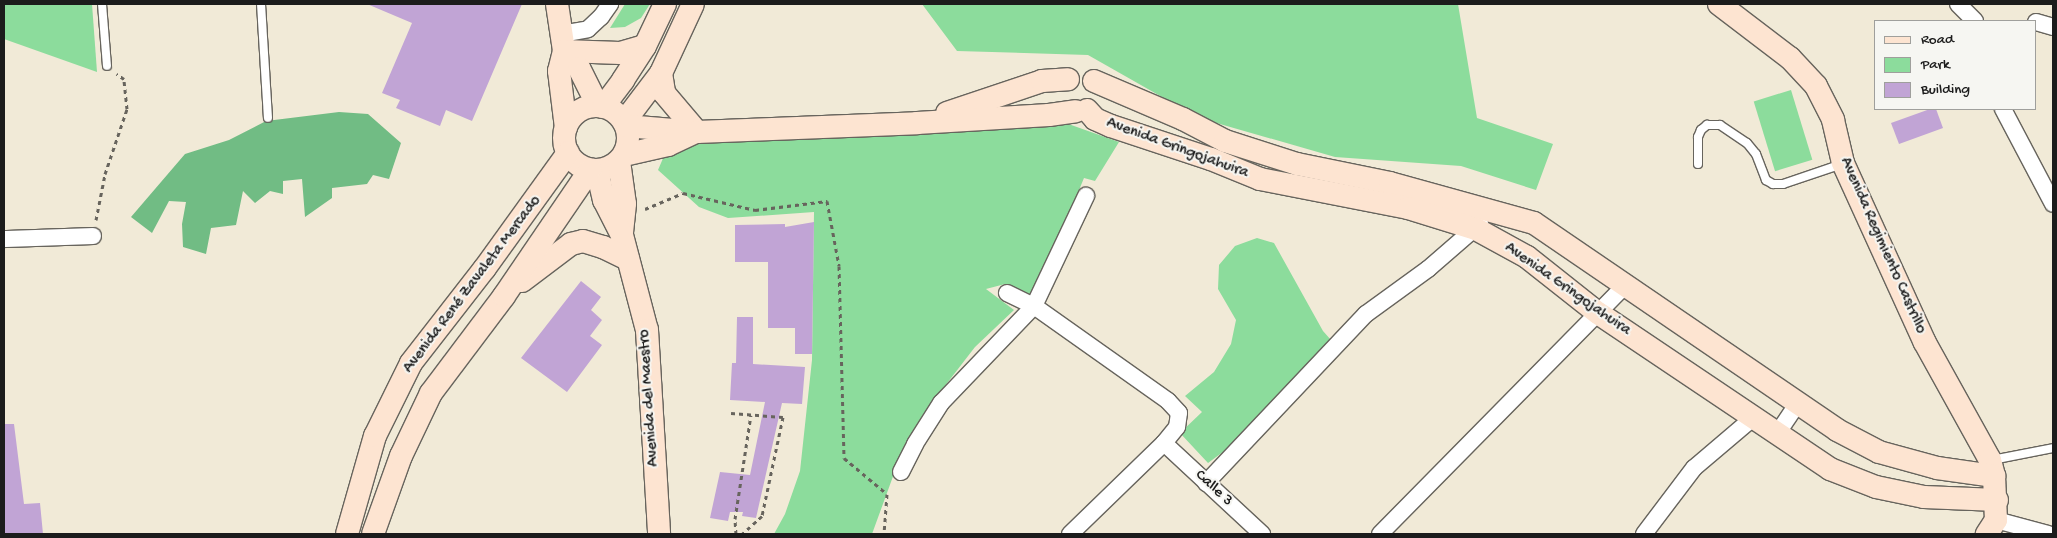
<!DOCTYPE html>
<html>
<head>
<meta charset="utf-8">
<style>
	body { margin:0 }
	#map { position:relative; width:2057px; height:538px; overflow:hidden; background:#f1ead7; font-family:"Gochi Hand",sans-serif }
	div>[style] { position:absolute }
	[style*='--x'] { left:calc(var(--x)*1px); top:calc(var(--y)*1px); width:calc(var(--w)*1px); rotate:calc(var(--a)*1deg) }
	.green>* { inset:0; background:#8cdc9c; transform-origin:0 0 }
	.forest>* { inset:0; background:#71bc84 }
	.building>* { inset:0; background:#c1a4d5 }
	.path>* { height:3px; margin-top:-1.5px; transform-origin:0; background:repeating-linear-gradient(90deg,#67645d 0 4px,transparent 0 8px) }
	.roads { filter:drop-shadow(1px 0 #67645d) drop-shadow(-1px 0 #67645d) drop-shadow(0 1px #67645d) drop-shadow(0 -1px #67645d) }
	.lane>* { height:8px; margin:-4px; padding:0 4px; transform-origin:4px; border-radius:4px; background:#fff }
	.street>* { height:16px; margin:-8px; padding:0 8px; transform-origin:8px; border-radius:8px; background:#fff }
	.secondary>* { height:22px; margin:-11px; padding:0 11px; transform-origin:11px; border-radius:11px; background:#fde4d1 }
	.secondary>.ring { margin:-11px; padding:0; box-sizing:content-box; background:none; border:22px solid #fde4d1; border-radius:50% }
	span { translate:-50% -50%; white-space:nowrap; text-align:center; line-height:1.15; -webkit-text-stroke:4px #f6f6f2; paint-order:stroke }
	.street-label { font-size:16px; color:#1c1c1c }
	.frame { position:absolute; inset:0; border:5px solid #1c1c1c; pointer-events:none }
	.legend { position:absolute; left:1874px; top:20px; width:162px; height:90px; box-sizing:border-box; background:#f6f6f2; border:1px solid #9f9f9c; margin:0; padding:6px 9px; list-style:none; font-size:15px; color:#1c1c1c }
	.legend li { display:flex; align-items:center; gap:10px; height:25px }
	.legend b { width:25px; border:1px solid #9f9f9c }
</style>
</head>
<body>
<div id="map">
	<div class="green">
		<i style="clip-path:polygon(4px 4px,92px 4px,97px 72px,4px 39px)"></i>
		<i style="clip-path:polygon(625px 4px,650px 4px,641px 18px,625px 27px,610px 28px)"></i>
		<i style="clip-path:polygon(922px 4px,1458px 4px,1477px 118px,1553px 144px,1536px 190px,1461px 166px,1335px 157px,1199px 118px,1088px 55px,957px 51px)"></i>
		<i style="left:1791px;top:90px;width:73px;height:39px;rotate:73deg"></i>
		<i style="clip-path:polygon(1060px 121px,1119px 142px,1095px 181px,1084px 178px,1055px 248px,1030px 295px,1005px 284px,986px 289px,1014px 310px,975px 347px,924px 413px,903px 449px,872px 534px,774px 534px,785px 514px,800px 471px,812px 360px,814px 212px,728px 218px,699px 207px,658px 170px,664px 156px,683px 145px)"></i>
		<i style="clip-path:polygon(1257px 238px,1274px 243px,1323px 331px,1331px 340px,1235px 443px,1208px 463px,1180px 433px,1202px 412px,1185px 396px,1214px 372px,1231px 344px,1236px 320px,1218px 289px,1219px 265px,1235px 246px)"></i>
	</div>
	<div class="forest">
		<i style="clip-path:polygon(339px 112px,368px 114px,401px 143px,389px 179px,373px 175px,367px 184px,332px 188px,332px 198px,305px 217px,302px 179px,283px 181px,283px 194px,270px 191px,255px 203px,243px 191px,236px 225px,211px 228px,206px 254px,183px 247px,182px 224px,186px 202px,169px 201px,152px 233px,131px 217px,185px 154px,229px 140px,266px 121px)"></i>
	</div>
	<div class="building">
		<i style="clip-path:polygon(367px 4px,522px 4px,472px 121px,446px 110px,440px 126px,396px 108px,400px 100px,382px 93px,412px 23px)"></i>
		<i style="clip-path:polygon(1930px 109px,1936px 109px,1943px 128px,1899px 144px,1891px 123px)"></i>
		<i style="clip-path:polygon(814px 222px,812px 354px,795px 354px,795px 328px,768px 328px,768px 262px,735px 262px,735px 225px,785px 224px,785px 227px)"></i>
		<i style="clip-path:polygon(581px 281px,601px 297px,591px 310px,602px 320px,590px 336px,602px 345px,567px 392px,521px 358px)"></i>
		<i style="clip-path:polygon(737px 317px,753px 317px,753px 364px,805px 367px,802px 404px,782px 403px,756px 518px,742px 516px,743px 512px,730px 512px,728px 521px,710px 518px,720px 472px,750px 475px,765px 402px,730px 400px,732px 363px,736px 363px)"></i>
		<i style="clip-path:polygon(4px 424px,14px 424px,24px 504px,40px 503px,43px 534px,4px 534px)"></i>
	</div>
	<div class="path">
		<i style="--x:645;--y:209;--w:41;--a:-22.8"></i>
		<i style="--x:683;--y:193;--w:74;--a:13.3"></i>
		<i style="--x:755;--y:210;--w:73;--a:-7.1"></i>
		<i style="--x:827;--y:201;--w:66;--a:79.5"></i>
		<i style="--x:839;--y:266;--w:192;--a:88.5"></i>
		<i style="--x:844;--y:458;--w:56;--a:39.9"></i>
		<i style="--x:887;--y:494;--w:40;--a:94.3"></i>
		<i style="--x:96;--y:220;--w:47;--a:-78.9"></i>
		<i style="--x:105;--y:174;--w:69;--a:-71.3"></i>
		<i style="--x:127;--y:109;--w:30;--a:-96"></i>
		<i style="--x:124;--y:79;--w:9;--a:-144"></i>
		<i style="--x:731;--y:413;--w:52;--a:4.4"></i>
		<i style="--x:783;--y:417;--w:101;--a:102"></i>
		<i style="--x:762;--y:516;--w:27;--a:138"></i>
		<i style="--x:736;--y:534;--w:15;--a:-94"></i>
		<i style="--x:735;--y:519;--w:105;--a:-81.3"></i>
	</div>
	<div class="roads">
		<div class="lane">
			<i style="--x:102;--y:4;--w:62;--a:85.4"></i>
			<i style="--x:261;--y:4;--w:114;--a:86.5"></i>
			<i style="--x:1698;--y:164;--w:27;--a:-90"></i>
			<i style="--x:1698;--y:137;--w:8;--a:-67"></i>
			<i style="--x:1701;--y:130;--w:8;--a:-40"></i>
			<i style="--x:1707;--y:125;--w:13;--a:0"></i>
			<i style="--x:1720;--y:125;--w:32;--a:34"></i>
			<i style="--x:1747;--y:143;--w:14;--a:51"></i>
			<i style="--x:1756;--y:154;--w:28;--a:69"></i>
			<i style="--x:1766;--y:180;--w:8;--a:30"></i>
			<i style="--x:1773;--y:184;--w:10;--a:0"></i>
			<i style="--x:1783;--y:184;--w:62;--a:-18.7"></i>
			<i style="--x:1992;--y:460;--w:62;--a:-11.1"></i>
		</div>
		<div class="street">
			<i style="--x:1958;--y:4;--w:24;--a:45"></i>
			<i style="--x:2036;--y:22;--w:18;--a:16"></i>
			<i style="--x:561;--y:34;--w:27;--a:-10"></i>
			<i style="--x:588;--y:29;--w:18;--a:-43"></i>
			<i style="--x:601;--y:17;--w:16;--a:-55"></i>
			<i style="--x:2003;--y:109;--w:107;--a:62.2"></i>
			<i style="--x:4;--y:239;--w:89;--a:-1.9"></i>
			<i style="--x:1007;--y:293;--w:30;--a:26"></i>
			<i style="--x:1034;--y:306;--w:164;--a:35.3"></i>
			<i style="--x:1168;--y:401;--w:16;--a:47"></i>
			<i style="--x:1179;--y:413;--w:14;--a:98"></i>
			<i style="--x:1177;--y:427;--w:21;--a:129"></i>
			<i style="--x:1164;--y:443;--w:131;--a:135.9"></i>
			<i style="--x:1777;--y:434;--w:37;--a:-56"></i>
			<i style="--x:1164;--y:443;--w:134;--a:42.9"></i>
			<i style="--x:901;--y:472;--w:31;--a:-63"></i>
			<i style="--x:915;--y:444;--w:49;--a:-57.6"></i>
			<i style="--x:941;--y:403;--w:134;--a:-46.2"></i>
			<i style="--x:1034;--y:306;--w:122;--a:-64.7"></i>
			<i style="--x:1206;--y:483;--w:233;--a:-46.6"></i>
			<i style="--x:1366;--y:314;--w:77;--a:-36"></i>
			<i style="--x:1428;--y:269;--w:69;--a:-40.9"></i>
			<i style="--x:1996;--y:520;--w:54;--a:15.1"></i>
			<i style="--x:1380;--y:534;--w:347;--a:-45.4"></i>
			<i style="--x:1644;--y:534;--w:83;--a:-52.9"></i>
			<i style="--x:1694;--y:468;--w:77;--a:-40.3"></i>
		</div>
		<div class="secondary">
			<i style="--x:557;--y:4;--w:48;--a:81.5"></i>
			<i style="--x:564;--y:51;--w:21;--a:104"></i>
			<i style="--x:559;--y:71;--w:57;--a:83"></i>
			<i style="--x:1719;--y:4;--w:89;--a:37.3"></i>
			<i style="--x:1790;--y:58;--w:38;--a:47"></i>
			<i style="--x:1816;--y:86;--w:38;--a:63"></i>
			<i style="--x:1833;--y:120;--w:44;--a:76.9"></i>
			<i style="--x:1843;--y:163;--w:196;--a:65.5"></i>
			<i style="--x:1924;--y:341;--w:136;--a:61"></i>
			<i style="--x:1990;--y:460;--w:16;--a:76"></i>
			<i style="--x:1994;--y:476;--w:44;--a:87.4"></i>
			<i style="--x:1996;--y:520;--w:17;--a:123"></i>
			<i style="--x:564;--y:51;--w:56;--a:2"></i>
			<i style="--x:620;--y:53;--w:26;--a:-16"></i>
			<i style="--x:564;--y:51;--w:23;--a:49"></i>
			<i style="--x:579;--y:68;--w:42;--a:63.4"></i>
			<i style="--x:661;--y:73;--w:20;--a:81"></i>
			<i style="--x:664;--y:93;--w:51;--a:49.8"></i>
			<i style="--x:1094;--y:81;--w:97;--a:23.1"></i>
			<i style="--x:1183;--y:119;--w:47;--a:27.6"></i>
			<i style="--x:1225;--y:141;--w:76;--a:17.7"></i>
			<i style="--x:1297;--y:164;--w:95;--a:11.5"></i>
			<i style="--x:1390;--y:183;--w:149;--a:15.5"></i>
			<i style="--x:1534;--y:223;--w:367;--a:34.3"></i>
			<i style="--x:1837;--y:430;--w:47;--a:27.6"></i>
			<i style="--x:1879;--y:452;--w:60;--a:15.4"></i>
			<i style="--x:1937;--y:468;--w:58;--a:8"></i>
			<i class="ring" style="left:564px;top:106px;width:42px;height:42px"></i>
			<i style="--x:603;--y:107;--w:34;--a:-53"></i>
			<i style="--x:623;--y:80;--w:40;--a:-57.1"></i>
			<i style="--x:645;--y:46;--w:47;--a:-64.5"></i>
			<i style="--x:1087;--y:110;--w:12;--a:48"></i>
			<i style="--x:1095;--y:119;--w:17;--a:24"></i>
			<i style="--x:1111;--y:126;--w:105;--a:18.3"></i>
			<i style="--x:1211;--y:159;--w:53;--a:22.2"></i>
			<i style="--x:1260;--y:179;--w:151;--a:11.1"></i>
			<i style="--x:1408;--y:208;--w:71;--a:17.2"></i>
			<i style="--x:1476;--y:229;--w:58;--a:28.8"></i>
			<i style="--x:1527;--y:257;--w:90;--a:38.3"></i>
			<i style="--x:1598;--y:313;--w:280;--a:33.9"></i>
			<i style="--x:1830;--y:469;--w:49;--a:21.4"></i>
			<i style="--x:1876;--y:487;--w:49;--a:11.8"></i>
			<i style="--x:1924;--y:497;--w:73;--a:2.4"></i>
			<i style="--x:947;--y:113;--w:100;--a:-18.6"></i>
			<i style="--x:1042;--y:81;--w:26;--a:-4"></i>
			<i style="--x:624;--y:122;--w:61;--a:-52.9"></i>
			<i style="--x:661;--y:73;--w:76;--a:-65.1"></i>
			<i style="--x:626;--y:126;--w:71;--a:4.8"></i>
			<i style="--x:697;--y:132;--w:220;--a:-2.3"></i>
			<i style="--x:917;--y:123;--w:132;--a:-3.5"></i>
			<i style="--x:1049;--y:115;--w:27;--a:-8"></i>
			<i style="--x:624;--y:155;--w:45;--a:-12.8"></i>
			<i style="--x:668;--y:145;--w:31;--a:-25"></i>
			<i style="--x:619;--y:161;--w:43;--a:82.1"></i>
			<i style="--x:625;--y:204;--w:31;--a:96"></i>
			<i style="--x:597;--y:170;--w:31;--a:77"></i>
			<i style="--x:604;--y:200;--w:39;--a:63"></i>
			<i style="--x:622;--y:235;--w:98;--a:75.3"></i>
			<i style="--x:647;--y:330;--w:204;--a:86.6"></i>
			<i style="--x:522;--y:281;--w:61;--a:-37.1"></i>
			<i style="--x:571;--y:244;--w:12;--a:-14"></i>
			<i style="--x:583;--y:241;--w:21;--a:17"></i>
			<i style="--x:603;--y:247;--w:28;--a:26"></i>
			<i style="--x:347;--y:534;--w:102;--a:-74.1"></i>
			<i style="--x:375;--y:436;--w:81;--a:-63.7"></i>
			<i style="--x:411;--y:363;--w:120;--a:-52.1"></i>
			<i style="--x:485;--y:268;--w:142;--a:-54.2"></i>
			<i style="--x:373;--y:534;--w:83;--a:-70.3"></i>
			<i style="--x:401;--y:456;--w:70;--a:-64.5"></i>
			<i style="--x:431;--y:393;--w:121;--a:-53"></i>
			<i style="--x:504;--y:296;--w:153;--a:-55.7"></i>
		</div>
	</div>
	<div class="street-label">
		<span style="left:1177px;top:149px;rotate:20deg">Avenida Gringojahuira</span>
		<span style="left:1882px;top:246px;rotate:66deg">Avenida Regimiento Castrillo</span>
		<span style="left:473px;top:285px;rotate:-53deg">Avenida René Zavaleta Mercado</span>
		<span style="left:1567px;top:290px;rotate:35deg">Avenida Gringojahuira</span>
		<span style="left:650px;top:398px;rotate:-94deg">Avenida del Maestro</span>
		<span style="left:1213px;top:489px;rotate:43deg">Calle 3</span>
	</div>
	<div class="frame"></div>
	<ul class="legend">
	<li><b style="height:6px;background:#fde4d1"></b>Road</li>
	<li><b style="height:14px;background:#8cdc9c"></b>Park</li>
	<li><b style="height:14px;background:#c1a4d5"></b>Building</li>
	</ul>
</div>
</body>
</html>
